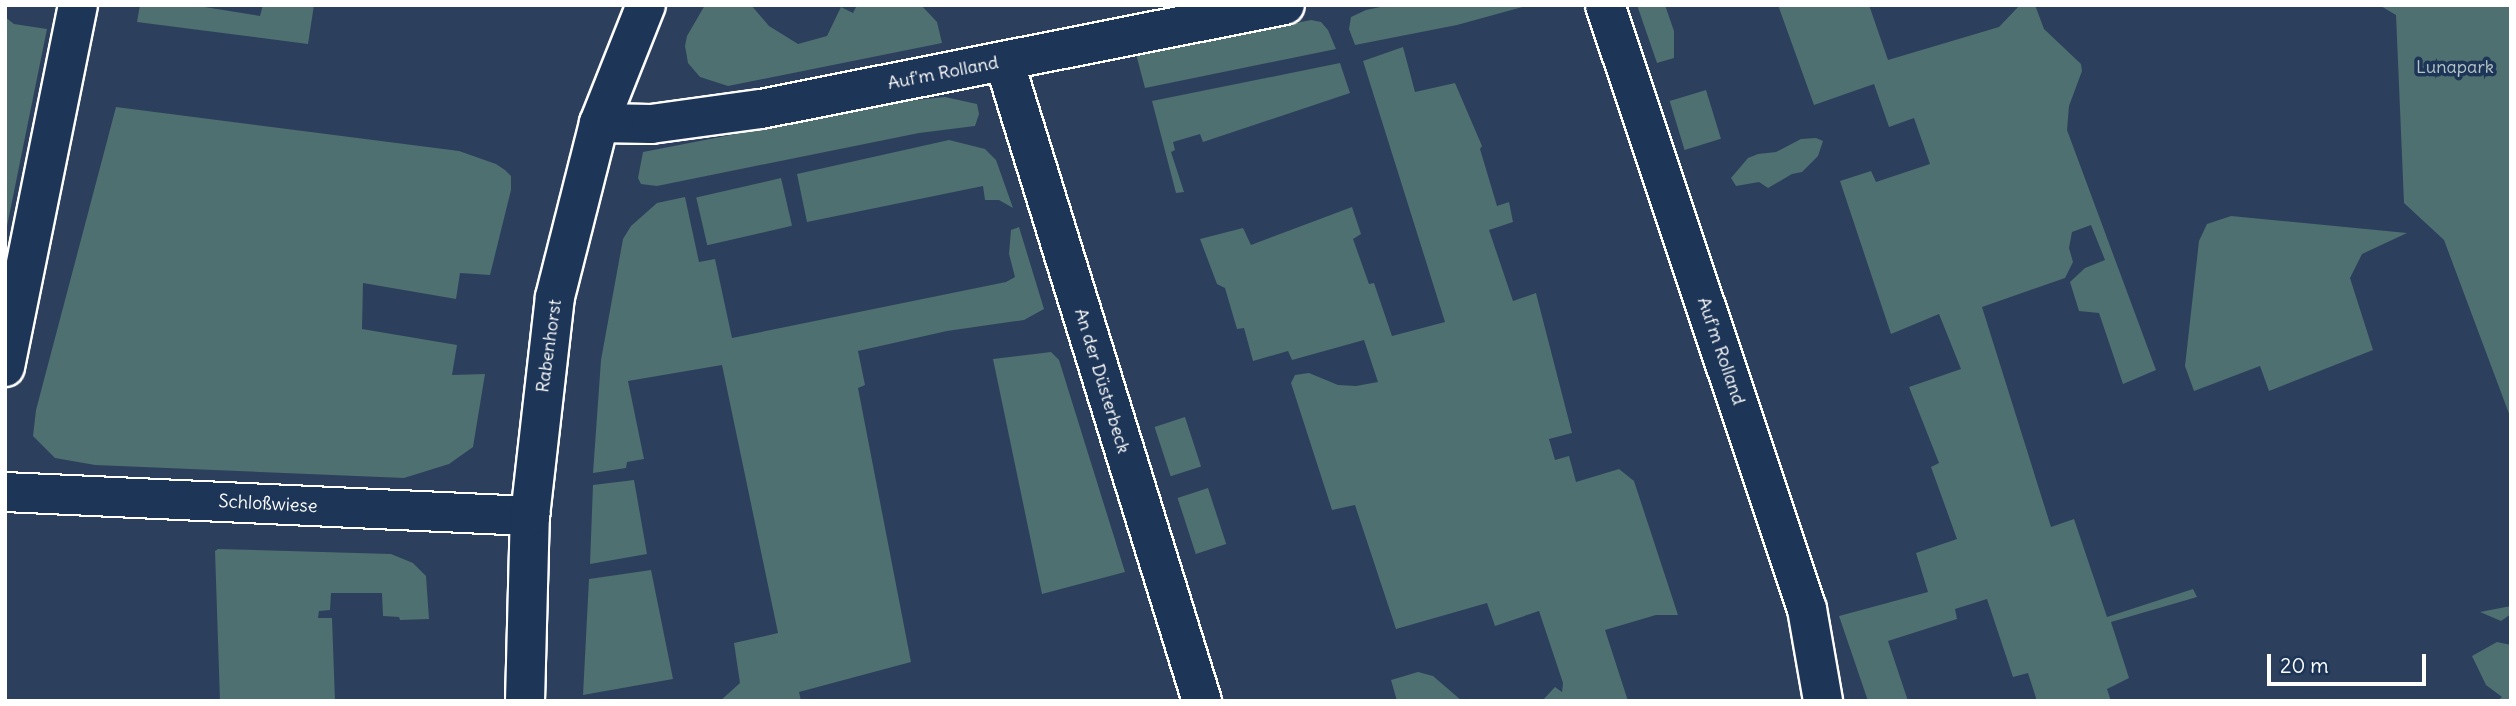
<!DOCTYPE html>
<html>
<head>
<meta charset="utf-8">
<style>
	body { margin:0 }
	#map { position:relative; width:2516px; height:706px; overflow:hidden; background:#2c3f5c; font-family:Delius,sans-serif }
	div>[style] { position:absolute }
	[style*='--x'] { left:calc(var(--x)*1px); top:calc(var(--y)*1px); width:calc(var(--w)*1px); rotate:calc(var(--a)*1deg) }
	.green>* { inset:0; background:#4e7070; transform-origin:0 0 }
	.roads { filter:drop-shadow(2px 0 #fff) drop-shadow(-2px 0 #fff) drop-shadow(0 2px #fff) drop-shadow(0 -2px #fff) }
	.street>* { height:38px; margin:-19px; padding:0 19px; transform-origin:19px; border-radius:19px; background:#1d3557 }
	span { translate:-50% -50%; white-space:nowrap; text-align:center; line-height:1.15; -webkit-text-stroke:7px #1d3557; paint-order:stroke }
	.park-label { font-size:18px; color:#b8c6c6 }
	.street-label { font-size:18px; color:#fff }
	.frame { position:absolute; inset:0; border:7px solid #fff; pointer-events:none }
	.scale { position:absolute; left:2267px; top:654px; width:159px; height:32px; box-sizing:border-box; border:4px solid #fff; border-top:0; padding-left:9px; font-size:21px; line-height:24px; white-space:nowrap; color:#fff; -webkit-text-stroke:5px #1d3557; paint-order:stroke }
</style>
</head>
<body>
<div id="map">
	<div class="green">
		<i style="clip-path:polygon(140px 5px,192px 5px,260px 16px,263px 5px,314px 5px,308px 44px,137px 22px)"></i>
		<i style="clip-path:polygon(705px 5px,751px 5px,769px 26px,798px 44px,827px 36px,841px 7px,853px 13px,857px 5px,921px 5px,937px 22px,942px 43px,728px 86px,700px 77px,688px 63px,685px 46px,687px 36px)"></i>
		<i style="clip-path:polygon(1390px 5px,1530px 5px,1457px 25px,1355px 45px,1349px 29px,1351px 17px,1366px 10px)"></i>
		<i style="clip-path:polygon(1637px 5px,1665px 5px,1674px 31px,1674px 58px,1657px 63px)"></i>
		<i style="clip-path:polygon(1778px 5px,1869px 5px,1888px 60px,1999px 27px,2020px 5px,2035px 5px,2044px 29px,2081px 64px,2082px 71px,2069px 106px,2067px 130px,2156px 370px,2123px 384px,2099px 313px,2079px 311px,2070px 282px,2085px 268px,2105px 260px,2091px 225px,2072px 232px,2069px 248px,2073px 262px,2065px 278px,1982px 307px,2051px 527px,2074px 519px,2107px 617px,2193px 589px,2197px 597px,2111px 622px,2129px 678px,2107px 689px,2111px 701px,2037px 701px,2028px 673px,2013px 677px,1987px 599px,1955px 609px,1957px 619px,1888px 641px,1908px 701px,1868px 701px,1839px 616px,1928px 592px,1916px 553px,1957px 539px,1931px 467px,1939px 463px,1909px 387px,1961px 369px,1939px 314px,1891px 334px,1840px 181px,1871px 171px,1876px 182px,1930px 164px,1914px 118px,1889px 127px,1874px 84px,1814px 105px)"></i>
		<i style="clip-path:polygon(2379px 5px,2511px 5px,2511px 419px,2444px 240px,2404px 203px,2396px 15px)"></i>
		<i style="clip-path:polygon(5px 17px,14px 24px,47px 29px,5px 236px)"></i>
		<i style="clip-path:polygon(1311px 20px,1321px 22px,1328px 30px,1336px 49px,1145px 88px,1136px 54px)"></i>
		<i style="clip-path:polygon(1403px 47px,1415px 92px,1455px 83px,1482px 146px,1480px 149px,1497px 206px,1509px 202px,1513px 222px,1489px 230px,1513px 301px,1536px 293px,1572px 433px,1549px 439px,1555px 460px,1569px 456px,1576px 482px,1619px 469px,1634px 481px,1678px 615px,1656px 615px,1605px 630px,1628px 701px,1542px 701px,1555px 687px,1562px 692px,1563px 683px,1539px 611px,1495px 626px,1487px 603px,1396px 629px,1355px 505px,1332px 510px,1291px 383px,1295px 375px,1309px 373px,1338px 385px,1356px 386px,1378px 382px,1364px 340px,1292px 360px,1288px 351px,1253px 361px,1244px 328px,1237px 329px,1225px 288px,1217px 284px,1200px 239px,1243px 228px,1251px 245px,1352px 207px,1361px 234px,1353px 239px,1369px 284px,1374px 283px,1392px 336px,1445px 322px,1363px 61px)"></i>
		<i style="clip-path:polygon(1340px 63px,1350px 93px,1203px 142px,1200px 134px,1173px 142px,1175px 150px,1171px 152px,1184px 192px,1176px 193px,1152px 101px)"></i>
		<i style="left:1706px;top:90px;width:51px;height:38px;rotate:73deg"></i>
		<i style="clip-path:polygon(945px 97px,977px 104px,979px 114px,975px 126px,919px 133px,657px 186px,641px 184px,638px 178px,643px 152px,906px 101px)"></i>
		<i style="clip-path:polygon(116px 107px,459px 151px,496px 164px,505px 170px,511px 176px,511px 190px,490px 275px,460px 273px,456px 299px,363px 283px,362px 329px,457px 345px,452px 375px,485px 374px,473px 447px,449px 464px,404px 478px,95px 465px,55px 458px,33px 436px,36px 410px)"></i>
		<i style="clip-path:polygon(1816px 138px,1823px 141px,1818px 156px,1802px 172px,1792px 174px,1768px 188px,1759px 182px,1736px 186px,1731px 178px,1748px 158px,1758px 154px,1776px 152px,1801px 139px)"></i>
		<i style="clip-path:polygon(949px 140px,985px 149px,996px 160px,1013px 208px,999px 200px,985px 200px,983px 186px,807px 222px,797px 174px)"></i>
		<i style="left:781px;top:178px;width:49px;height:87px;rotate:77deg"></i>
		<i style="clip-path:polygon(685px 197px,699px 262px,715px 259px,732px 338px,1006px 282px,1015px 277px,1009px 254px,1011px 230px,1019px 227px,1044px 309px,1024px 320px,947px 331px,858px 351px,865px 385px,858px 388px,911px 662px,799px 692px,801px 701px,720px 701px,740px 683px,734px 643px,778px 633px,722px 365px,628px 381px,644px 459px,627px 462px,626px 468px,593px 473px,601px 360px,623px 239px,631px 226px,657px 203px)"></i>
		<i style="clip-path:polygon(2231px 216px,2407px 233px,2362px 254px,2350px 278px,2373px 350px,2269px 391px,2260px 366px,2194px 391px,2185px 366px,2199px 241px,2207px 224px)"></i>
		<i style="clip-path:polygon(1051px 352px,1059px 360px,1125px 572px,1042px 594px,993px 359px)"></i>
		<i style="left:1185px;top:417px;width:52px;height:32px;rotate:72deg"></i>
		<i style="clip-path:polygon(634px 480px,647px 554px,590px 564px,593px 485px)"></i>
		<i style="left:1208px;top:488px;width:59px;height:32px;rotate:72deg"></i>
		<i style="clip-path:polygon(218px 549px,391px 554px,413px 563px,426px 576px,429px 619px,400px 620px,399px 617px,383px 616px,382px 593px,331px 593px,330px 610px,319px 611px,318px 618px,332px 618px,335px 701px,220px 701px,215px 551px)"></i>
		<i style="clip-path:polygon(651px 570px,673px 679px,583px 695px,589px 579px)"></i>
		<i style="clip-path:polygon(2511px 606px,2511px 614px,2501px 621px,2480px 612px)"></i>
		<i style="clip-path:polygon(2497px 642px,2511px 645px,2511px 701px,2497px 701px,2502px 697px,2486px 685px,2472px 656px)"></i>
		<i style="clip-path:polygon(1418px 672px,1433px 676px,1462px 701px,1397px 701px,1391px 680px)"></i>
	</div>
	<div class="roads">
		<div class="street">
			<i style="--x:1605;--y:5;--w:637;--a:71.51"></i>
			<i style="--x:1807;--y:609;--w:93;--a:80.1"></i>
			<i style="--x:1004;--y:61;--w:670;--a:72.81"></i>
			<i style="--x:599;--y:123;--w:52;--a:1.1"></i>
			<i style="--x:651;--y:124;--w:111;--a:-7.8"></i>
			<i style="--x:761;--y:109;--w:534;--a:-11.23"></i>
			<i style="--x:5;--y:367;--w:369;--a:-78.6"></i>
			<i style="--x:5;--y:492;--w:526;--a:2.62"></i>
			<i style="--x:525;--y:701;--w:185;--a:-88.5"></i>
			<i style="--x:530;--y:516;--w:220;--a:-83.5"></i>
			<i style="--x:555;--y:297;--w:179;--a:-75.8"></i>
			<i style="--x:599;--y:123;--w:127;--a:-68.3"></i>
		</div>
	</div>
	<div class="park-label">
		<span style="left:2455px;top:67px">Lunapark</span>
	</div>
	<div class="street-label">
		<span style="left:943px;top:73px;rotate:-11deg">Auf'm Rolland</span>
		<span style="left:549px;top:346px;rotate:-82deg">Rabenhorst</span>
		<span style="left:1721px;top:351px;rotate:71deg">Auf'm Rolland</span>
		<span style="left:1102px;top:381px;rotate:73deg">An der Düsterbeck</span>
		<span style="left:268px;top:504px;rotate:3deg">Schloßwiese</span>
	</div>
	<div class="frame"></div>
	<div class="scale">20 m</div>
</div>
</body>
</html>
